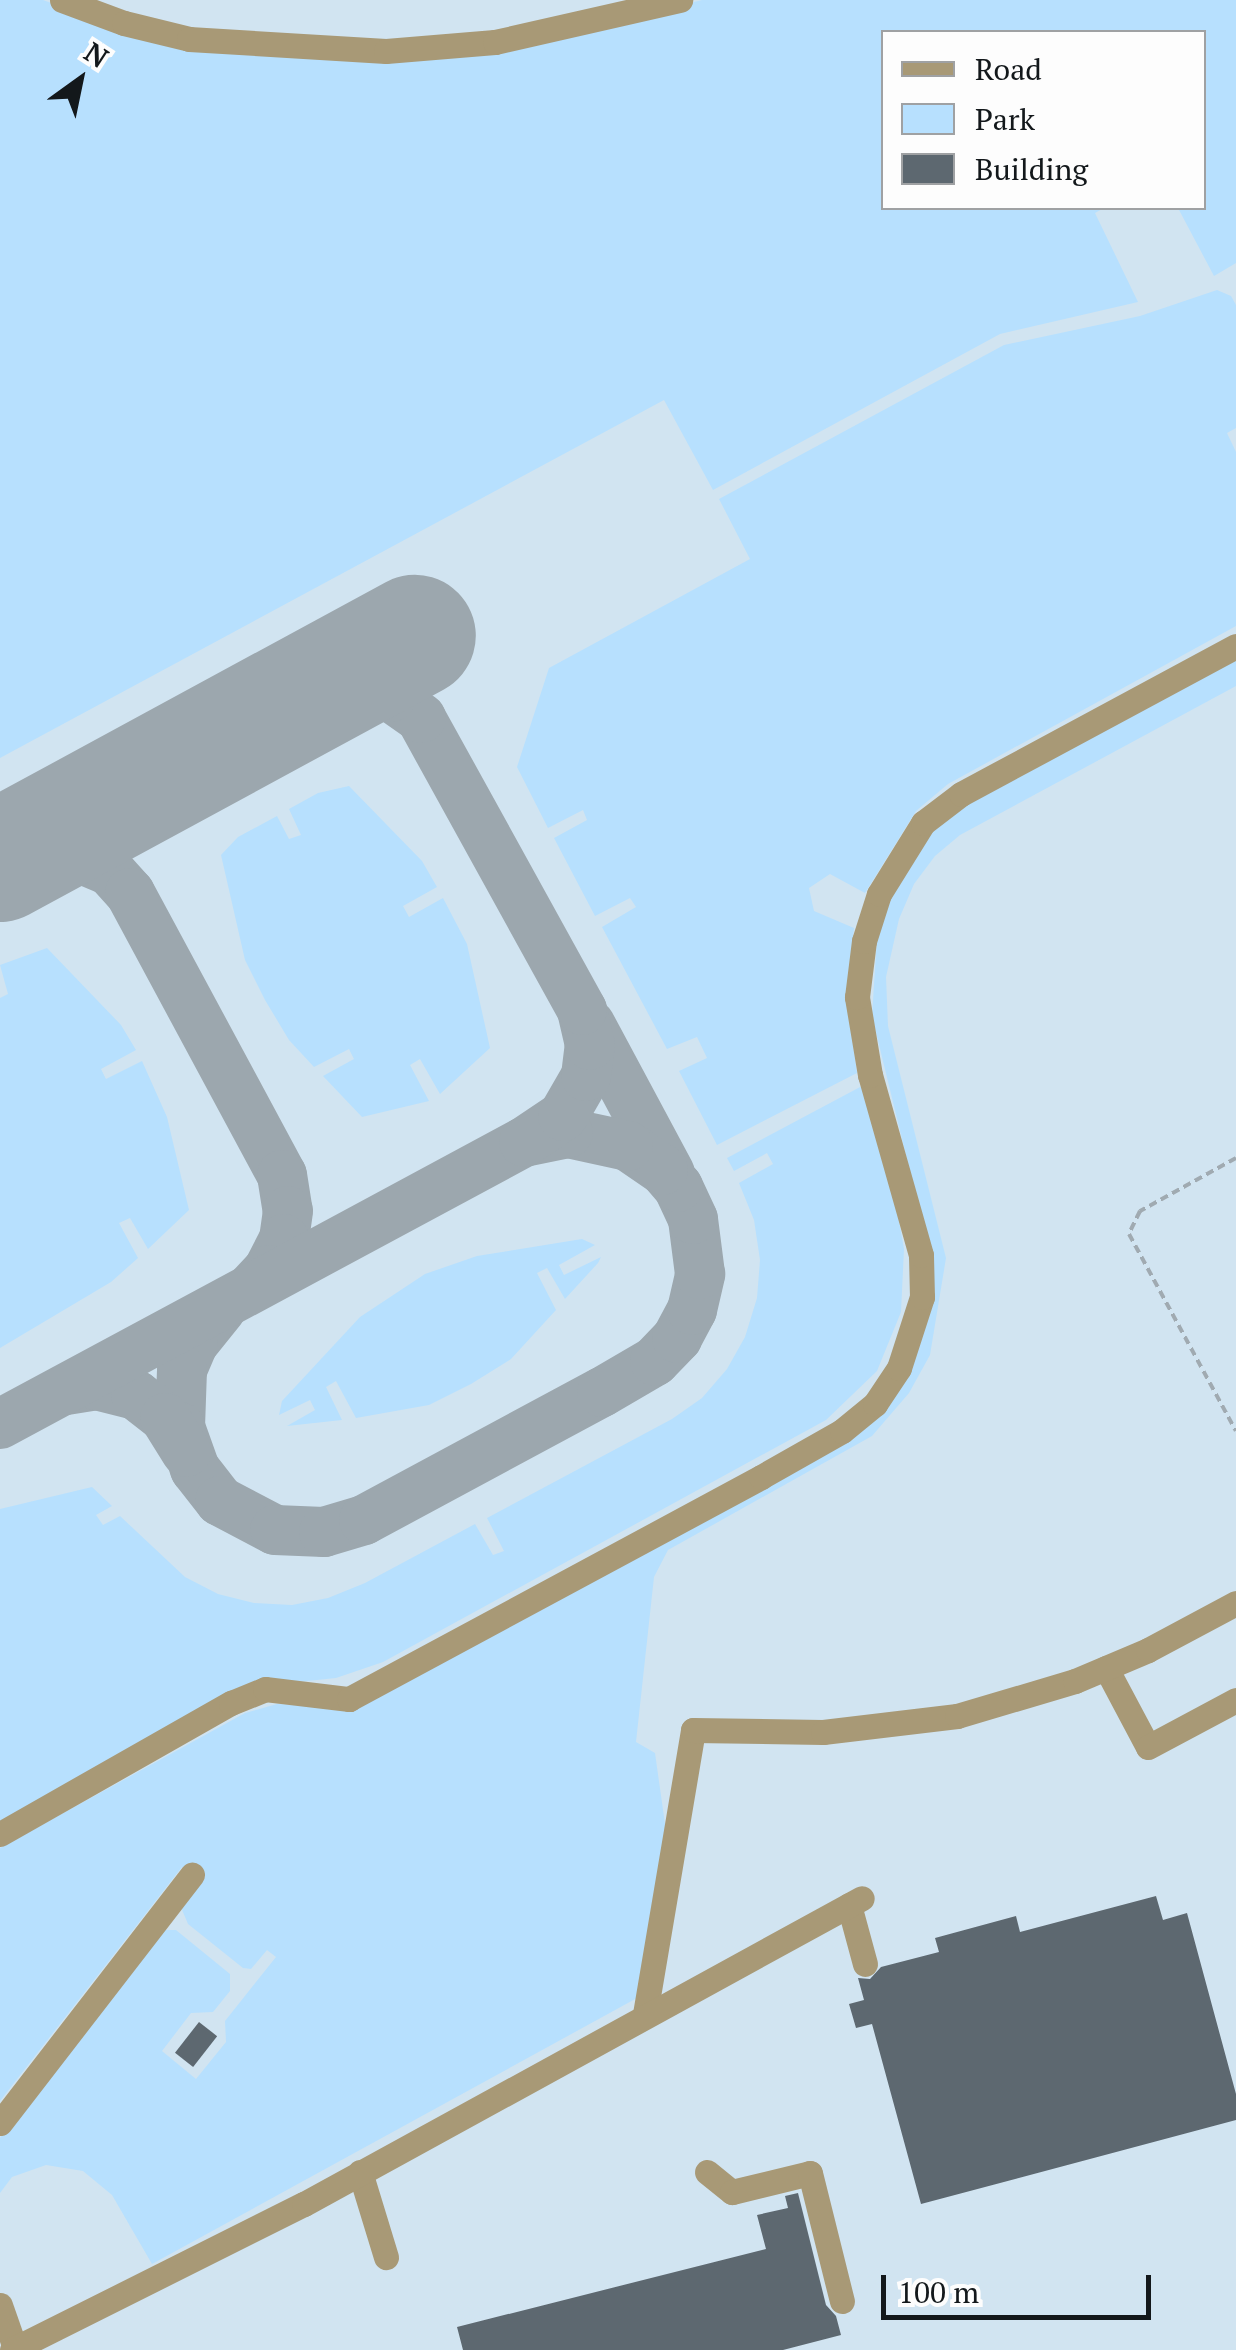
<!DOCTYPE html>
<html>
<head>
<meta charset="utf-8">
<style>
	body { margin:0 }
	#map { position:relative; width:1236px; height:2350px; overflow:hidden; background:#e5f2fb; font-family:"PT Serif",serif }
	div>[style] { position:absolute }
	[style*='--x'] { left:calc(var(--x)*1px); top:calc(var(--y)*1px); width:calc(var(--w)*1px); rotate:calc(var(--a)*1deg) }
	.built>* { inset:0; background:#d1e4f1 }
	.green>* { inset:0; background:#b7e0fe }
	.taxiway>* { height:50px; margin:-25px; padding:0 25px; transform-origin:25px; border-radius:25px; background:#9ca7ae }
	.runway>* { height:122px; margin:-61px; padding:0 61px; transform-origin:61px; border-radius:61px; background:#9ca7ae }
	.building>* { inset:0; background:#5d6870; transform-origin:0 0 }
	.path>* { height:4px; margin-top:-2px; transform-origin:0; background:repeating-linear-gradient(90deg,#a0aab1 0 8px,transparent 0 13px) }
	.minor>* { height:25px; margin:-12.5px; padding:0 12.5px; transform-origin:12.5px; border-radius:12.5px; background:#a89976 }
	span { translate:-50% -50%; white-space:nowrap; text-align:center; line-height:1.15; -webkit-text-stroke:8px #fdfdfd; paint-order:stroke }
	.legend { position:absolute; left:881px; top:30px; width:325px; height:180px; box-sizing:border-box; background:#fdfdfd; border:2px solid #9fa1a3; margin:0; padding:12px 18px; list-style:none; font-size:30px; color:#13181b }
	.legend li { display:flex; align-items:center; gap:20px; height:50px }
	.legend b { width:50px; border:2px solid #9fa1a3 }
	.north { position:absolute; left:30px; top:30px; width:100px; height:100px; -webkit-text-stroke:8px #fdfdfd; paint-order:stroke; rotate:33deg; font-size:28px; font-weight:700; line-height:40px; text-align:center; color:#13181b }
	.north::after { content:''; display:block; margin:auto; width:35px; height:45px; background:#13181b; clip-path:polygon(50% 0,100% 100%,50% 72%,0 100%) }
	.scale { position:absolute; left:881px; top:2275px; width:270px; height:45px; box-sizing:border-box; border:5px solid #13181b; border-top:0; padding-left:12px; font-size:30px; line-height:35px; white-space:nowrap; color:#13181b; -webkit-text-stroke:8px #fdfdfd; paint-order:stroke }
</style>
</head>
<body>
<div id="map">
	<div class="built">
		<i style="clip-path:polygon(evenodd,0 0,1236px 0,1236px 2350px,0 2350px,0 0,884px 32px,1204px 32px,1204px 208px,884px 208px,884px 32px)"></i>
	</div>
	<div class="green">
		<i style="clip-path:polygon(0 0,43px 0,114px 26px,246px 52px,611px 23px,702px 0,1236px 0,1236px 263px,1214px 276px,1178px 208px,1204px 208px,1204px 32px,884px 32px,884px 208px,1104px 208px,1095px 213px,1138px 302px,1000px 334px,713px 490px,664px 400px,0 758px)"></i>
		<i style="clip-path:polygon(1217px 290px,1231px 296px,1236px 305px,1236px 428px,1227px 433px,1236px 452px,1236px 626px,948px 784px,916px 811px,865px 893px,830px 874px,809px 888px,814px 911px,854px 928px,847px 1002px,857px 1073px,717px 1145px,679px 1071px,707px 1058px,697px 1037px,667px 1049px,602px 927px,636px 907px,630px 898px,595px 916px,554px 838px,587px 820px,583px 810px,548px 828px,517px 767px,549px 668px,750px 559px,719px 499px,1004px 345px,1140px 316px)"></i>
		<i style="clip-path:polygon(1236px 651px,1236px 686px,960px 835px,935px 856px,914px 884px,899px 919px,886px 977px,888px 1026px,946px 1258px,930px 1355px,909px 1393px,872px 1436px,668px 1550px,654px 1577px,636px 1742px,655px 1753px,667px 1838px,637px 1998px,152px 2264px,112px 2195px,83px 2171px,46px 2165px,12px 2177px,0 2193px,0 2138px,158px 1930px,176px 1930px,230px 1974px,230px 1991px,213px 2012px,191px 2013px,162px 2051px,196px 2079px,226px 2042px,225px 2021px,276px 1957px,267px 1950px,251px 1969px,243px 1968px,188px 1924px,180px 1905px,196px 1878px,182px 1867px,0 2101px,0 1848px,245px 1713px,277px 1704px,339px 1706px,892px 1389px,930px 1254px,872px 1016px,877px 938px,895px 884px,926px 834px,965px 797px)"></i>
		<i style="clip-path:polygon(349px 786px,422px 861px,437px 887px,403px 906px,409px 917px,443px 898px,467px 944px,490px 1048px,440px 1094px,420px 1059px,410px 1065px,429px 1101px,362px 1117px,323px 1076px,354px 1059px,349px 1049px,314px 1067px,289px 1040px,265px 1000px,245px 960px,221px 855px,238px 837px,277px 816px,289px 839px,301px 835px,289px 809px,318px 793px)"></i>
		<i style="clip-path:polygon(47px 948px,121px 1025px,136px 1050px,101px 1069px,106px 1079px,142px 1061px,167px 1117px,189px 1210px,148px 1249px,130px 1218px,119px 1223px,138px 1258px,111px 1282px,0 1348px,0 998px,8px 994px,0 965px)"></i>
		<i style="clip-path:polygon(862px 1086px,891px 1175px,904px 1249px,901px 1312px,877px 1371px,826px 1420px,383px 1662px,336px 1678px,279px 1684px,0 1822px,0 1509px,92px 1487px,112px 1506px,96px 1515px,103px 1525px,120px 1516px,185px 1577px,218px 1594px,254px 1603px,292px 1605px,328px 1598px,365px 1583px,475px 1524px,493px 1555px,504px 1551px,487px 1518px,672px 1419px,702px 1398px,727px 1369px,745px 1337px,757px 1298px,760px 1260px,754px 1220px,739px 1183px,773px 1164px,767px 1153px,734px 1171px,727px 1158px)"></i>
		<i style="clip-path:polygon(582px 1239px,595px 1245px,559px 1265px,564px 1275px,601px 1257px,598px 1263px,565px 1299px,547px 1268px,537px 1273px,556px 1310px,511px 1359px,471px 1384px,429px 1405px,356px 1418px,336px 1381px,326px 1387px,342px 1420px,287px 1426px,315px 1410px,310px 1400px,279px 1415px,282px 1401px,360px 1317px,425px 1274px,477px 1256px)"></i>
	</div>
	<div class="taxiway">
		<i style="--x:0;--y:865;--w:25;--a:-23"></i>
		<i style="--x:23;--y:855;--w:42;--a:-4.1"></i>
		<i style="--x:65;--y:852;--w:49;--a:22.9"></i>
		<i style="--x:110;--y:871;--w:30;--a:48"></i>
		<i style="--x:130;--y:893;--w:320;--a:61.7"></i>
		<i style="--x:282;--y:1175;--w:36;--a:81"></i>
		<i style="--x:288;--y:1211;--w:28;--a:98"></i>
		<i style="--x:284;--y:1239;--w:35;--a:117"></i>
		<i style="--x:268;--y:1270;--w:23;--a:133"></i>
		<i style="--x:590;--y:1024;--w:169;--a:61.8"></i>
		<i style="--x:221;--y:1309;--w:45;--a:128.7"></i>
		<i style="--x:193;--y:1344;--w:28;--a:113"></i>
		<i style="--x:182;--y:1370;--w:57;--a:92"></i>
		<i style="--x:180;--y:1427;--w:45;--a:70.3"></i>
		<i style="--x:195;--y:1469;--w:41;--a:52"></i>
		<i style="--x:220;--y:1501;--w:62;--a:27.8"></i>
		<i style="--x:275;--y:1530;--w:49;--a:2.3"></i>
		<i style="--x:324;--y:1532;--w:42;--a:-16.7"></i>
		<i style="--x:364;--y:1520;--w:270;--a:-28.3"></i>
		<i style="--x:602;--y:1392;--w:61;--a:-30.3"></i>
		<i style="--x:655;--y:1361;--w:32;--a:-46"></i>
		<i style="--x:677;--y:1338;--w:32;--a:-62"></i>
		<i style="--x:692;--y:1310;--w:37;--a:-77"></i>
		<i style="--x:700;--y:1274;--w:55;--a:-97.3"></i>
		<i style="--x:693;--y:1219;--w:35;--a:-115"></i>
		<i style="--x:678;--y:1187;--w:23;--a:-131"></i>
		<i style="--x:663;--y:1170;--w:42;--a:-145.6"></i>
		<i style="--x:628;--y:1146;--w:61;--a:-167.8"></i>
		<i style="--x:568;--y:1133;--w:45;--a:168.4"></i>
		<i style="--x:66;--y:1390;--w:30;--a:-9"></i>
		<i style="--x:96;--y:1385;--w:41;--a:14"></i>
		<i style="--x:136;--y:1395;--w:37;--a:38"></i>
		<i style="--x:165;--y:1418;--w:40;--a:58"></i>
		<i style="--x:0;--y:1424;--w:595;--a:-28.29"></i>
		<i style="--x:524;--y:1142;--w:47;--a:-33.7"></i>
		<i style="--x:563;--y:1116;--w:46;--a:-60.1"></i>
		<i style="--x:586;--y:1076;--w:31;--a:-83"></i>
		<i style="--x:590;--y:1045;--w:36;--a:-103"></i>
		<i style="--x:582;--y:1010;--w:333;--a:-118.9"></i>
		<i style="--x:421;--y:718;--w:37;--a:-145"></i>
		<i style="--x:391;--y:697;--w:35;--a:-167"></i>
		<i style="--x:357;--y:689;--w:63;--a:168.2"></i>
	</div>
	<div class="runway">
		<i style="--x:0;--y:861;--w:472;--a:-28.5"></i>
	</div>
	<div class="building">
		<i style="clip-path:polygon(1156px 1896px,1163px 1920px,1187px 1913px,1236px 2094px,1236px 2120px,921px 2204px,872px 2024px,856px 2028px,849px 2004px,864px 2000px,858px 1978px,870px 1979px,881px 1967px,939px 1952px,935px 1938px,1016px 1916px,1020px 1932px)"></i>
		<i style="left:199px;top:2022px;width:23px;height:39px;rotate:38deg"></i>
		<i style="clip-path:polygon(798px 2193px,826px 2305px,836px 2316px,841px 2335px,783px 2350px,463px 2350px,457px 2327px,766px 2249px,757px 2215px,788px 2208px,785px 2196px)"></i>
	</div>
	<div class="path">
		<i style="--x:1236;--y:1158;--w:110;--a:151.1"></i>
		<i style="--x:1140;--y:1211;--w:25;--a:116"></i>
		<i style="--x:1129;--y:1234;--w:224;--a:61.5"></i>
	</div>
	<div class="minor">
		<i style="--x:62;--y:0;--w:66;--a:20.4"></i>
		<i style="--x:124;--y:23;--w:67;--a:13.8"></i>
		<i style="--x:189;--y:39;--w:197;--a:3.5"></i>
		<i style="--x:386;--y:51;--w:109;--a:-4.7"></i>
		<i style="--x:495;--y:42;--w:190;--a:-12.8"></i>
		<i style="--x:1106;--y:1668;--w:89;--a:62"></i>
		<i style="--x:1148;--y:1747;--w:100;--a:-28.1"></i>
		<i style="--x:0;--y:1834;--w:266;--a:-29.6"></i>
		<i style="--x:231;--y:1703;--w:37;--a:-22"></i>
		<i style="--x:265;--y:1689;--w:85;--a:6.8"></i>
		<i style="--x:349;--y:1699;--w:468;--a:-28.3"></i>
		<i style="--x:761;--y:1477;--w:93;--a:-29.6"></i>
		<i style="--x:842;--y:1431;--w:43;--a:-39.3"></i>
		<i style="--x:875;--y:1404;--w:43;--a:-56.3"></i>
		<i style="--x:899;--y:1368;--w:75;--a:-72.1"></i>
		<i style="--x:922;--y:1297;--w:42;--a:-91.4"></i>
		<i style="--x:921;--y:1255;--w:187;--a:-105.8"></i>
		<i style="--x:870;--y:1075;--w:79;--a:-99.5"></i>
		<i style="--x:857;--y:997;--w:56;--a:-82.9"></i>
		<i style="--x:864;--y:941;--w:49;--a:-72.3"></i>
		<i style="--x:879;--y:894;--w:84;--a:-58.2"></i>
		<i style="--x:923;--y:823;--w:48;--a:-37.3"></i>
		<i style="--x:961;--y:794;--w:312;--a:-28.3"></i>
		<i style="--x:849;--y:1905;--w:61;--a:74.8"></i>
		<i style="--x:645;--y:2014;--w:288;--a:-80.4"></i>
		<i style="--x:693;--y:1730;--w:130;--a:0.9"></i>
		<i style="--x:823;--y:1732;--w:135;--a:-6.8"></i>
		<i style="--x:957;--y:1716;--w:123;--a:-16.5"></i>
		<i style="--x:1075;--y:1681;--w:79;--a:-23"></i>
		<i style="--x:1148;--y:1650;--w:100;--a:-28.1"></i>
		<i style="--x:0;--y:2123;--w:314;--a:-52.3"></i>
		<i style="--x:360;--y:2172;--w:89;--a:73"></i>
		<i style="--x:707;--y:2172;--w:32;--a:39"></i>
		<i style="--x:732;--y:2192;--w:80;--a:-13.7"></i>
		<i style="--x:810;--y:2173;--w:132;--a:76"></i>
		<i style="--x:0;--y:2305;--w:46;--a:70.8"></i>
		<i style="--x:12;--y:2350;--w:326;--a:-26.6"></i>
		<i style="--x:304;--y:2204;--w:636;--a:-28.74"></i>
	</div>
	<ul class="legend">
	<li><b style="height:12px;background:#a89976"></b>Road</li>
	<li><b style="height:28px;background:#b7e0fe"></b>Park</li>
	<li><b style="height:28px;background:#5d6870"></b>Building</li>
	</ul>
	<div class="north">N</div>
	<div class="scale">100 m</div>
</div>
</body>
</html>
